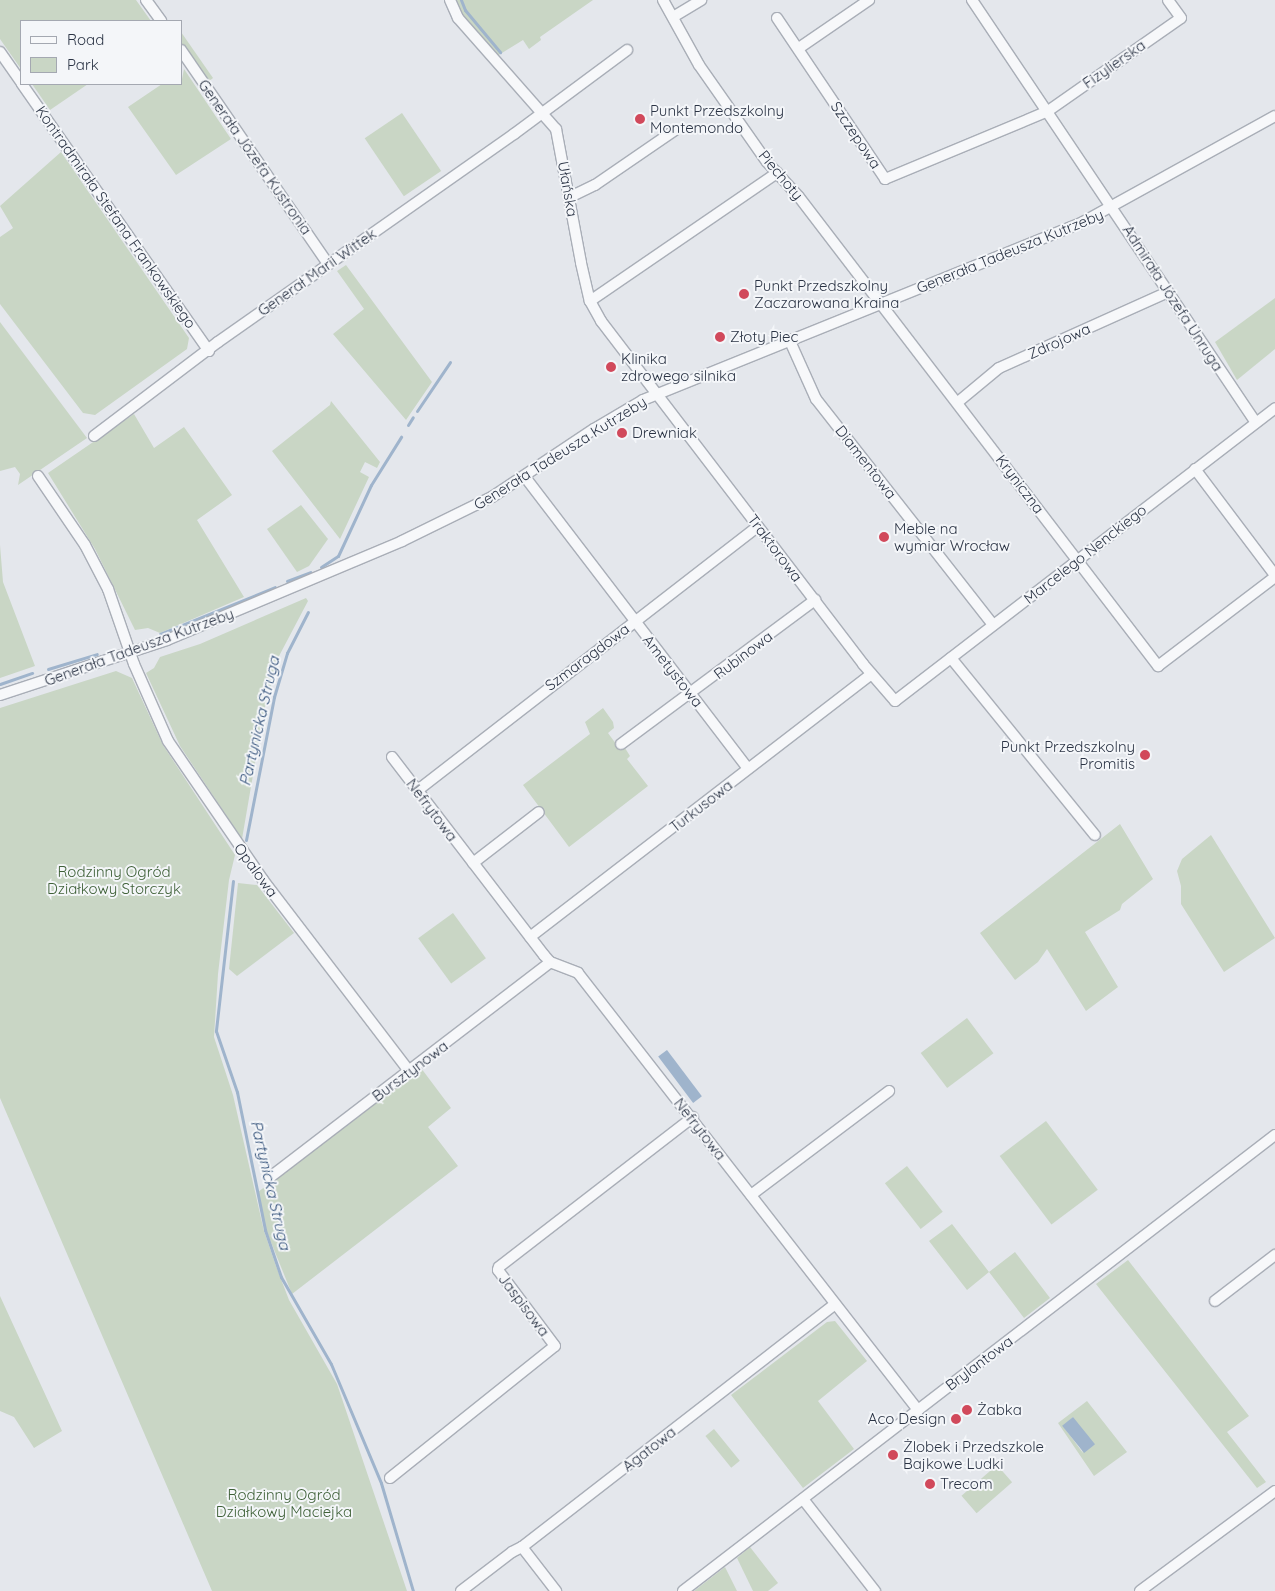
<!DOCTYPE html>
<html>
<head>
<meta charset="utf-8">
<style>
	body { margin:0 }
	#map { position:relative; width:1275px; height:1591px; overflow:hidden; background:#e4e7ec; font-family:Quicksand,sans-serif }
	div>[style] { position:absolute }
	[style*='--x'] { left:calc(var(--x)*1px); top:calc(var(--y)*1px); width:calc(var(--w)*1px); rotate:calc(var(--a)*1deg) }
	.green>* { inset:0; background:#c9d6c5; transform-origin:0 0 }
	.water>* { inset:0; background:#9fb4cc; transform-origin:0 0 }
	.stream>* { height:3px; margin:-1.5px; padding:0 1.5px; transform-origin:1.5px; border-radius:1.5px; background:#9fb4cc }
	.roads { filter:drop-shadow(1px 0 #a9aeb7) drop-shadow(-1px 0 #a9aeb7) drop-shadow(0 1px #a9aeb7) drop-shadow(0 -1px #a9aeb7) }
	.minor>* { height:10px; margin:-5px; padding:0 5px; transform-origin:5px; border-radius:5px; background:#f7f8fa }
	.dots>* { width:14px; height:14px; translate:-50% -50%; box-sizing:border-box; border:2px solid #f4f6f9; border-radius:50% }
	span { translate:-50% -50%; white-space:nowrap; text-align:center; line-height:1.15; -webkit-text-stroke:4px #f4f6f9; paint-order:stroke }
	.street-label { font-size:15px; color:#2b3445 }
	.poi-label { font-size:15px; color:#2b3445 }
	.left { translate:0 -50%; text-align:left }
	.right { translate:-100% -50%; text-align:right }
	.park-label { font-size:15px; color:#3f6138 }
	.water-label { font-size:16px; color:#34527a; font-style:italic }
	.legend { position:absolute; left:20px; top:20px; width:162px; height:65px; box-sizing:border-box; background:#f4f6f9; border:1px solid #a4a8b1; margin:0; padding:6px 9px; list-style:none; font-size:15px; color:#2b3445 }
	.legend li { display:flex; align-items:center; gap:10px; height:25px }
	.legend b { width:25px; border:1px solid #a4a8b1 }
</style>
</head>
<body>
<div id="map">
	<div class="green">
		<i style="clip-path:polygon(0 0,136px 0,151px 21px,21px 21px,21px 69px,0 39px)"></i>
		<i style="clip-path:polygon(455px 0,593px 0,540px 37px,541px 40px,529px 49px,523px 40px,497px 56px,465px 19px)"></i>
		<i style="clip-path:polygon(181px 32px,213px 78px,208px 82px,181px 43px)"></i>
		<i style="clip-path:polygon(184px 69px,231px 139px,176px 175px,128px 107px,162px 84px,181px 84px)"></i>
		<i style="clip-path:polygon(32px 84px,88px 84px,50px 110px)"></i>
		<i style="left:402px;top:113px;width:70px;height:45px;rotate:56deg"></i>
		<i style="clip-path:polygon(61px 152px,189px 338px,187px 349px,95px 415px,83px 413px,0 304px,0 237px,13px 228px,0 206px)"></i>
		<i style="clip-path:polygon(346px 265px,432px 382px,406px 420px,333px 334px,364px 309px,337px 271px)"></i>
		<i style="clip-path:polygon(1275px 298px,1275px 349px,1237px 380px,1215px 342px)"></i>
		<i style="clip-path:polygon(0 322px,87px 438px,18px 485px,20px 474px,15px 467px,0 471px)"></i>
		<i style="clip-path:polygon(331px 401px,380px 462px,377px 468px,365px 462px,360px 472px,369px 477px,340px 539px,272px 451px,330px 405px)"></i>
		<i style="clip-path:polygon(134px 414px,154px 448px,184px 427px,232px 495px,197px 520px,244px 597px,160px 633px,148px 628px,135px 630px,95px 549px,48px 473px)"></i>
		<i style="clip-path:polygon(301px 505px,328px 539px,309px 566px,297px 572px,267px 529px)"></i>
		<i style="clip-path:polygon(0 545px,3px 582px,35px 666px,0 678px)"></i>
		<i style="clip-path:polygon(306px 598px,308px 601px,278px 658px,264px 711px,242px 839px,180px 746px,146px 673px,154px 668px,160px 657px,200px 644px)"></i>
		<i style="clip-path:polygon(116px 671px,132px 678px,163px 745px,235px 855px,229px 880px,218px 974px,214px 1037px,233px 1095px,264px 1231px,276px 1266px,289px 1300px,337px 1384px,407px 1591px,212px 1591px,0 1098px,0 708px)"></i>
		<i style="clip-path:polygon(603px 708px,613px 722px,614px 728px,608px 733px,619px 748px,625px 748px,630px 756px,627px 759px,648px 786px,569px 847px,523px 785px,590px 734px,585px 722px)"></i>
		<i style="clip-path:polygon(1120px 824px,1153px 879px,1122px 904px,1120px 910px,1085px 932px,1118px 987px,1086px 1011px,1047px 949px,1038px 962px,1015px 980px,980px 933px)"></i>
		<i style="clip-path:polygon(1211px 835px,1275px 938px,1224px 972px,1181px 904px,1181px 886px,1177px 871px,1182px 859px)"></i>
		<i style="clip-path:polygon(238px 883px,257px 885px,294px 933px,237px 976px,229px 969px)"></i>
		<i style="left:453px;top:913px;width:56px;height:43px;rotate:54deg"></i>
		<i style="left:967px;top:1018px;width:44px;height:58px;rotate:53deg"></i>
		<i style="clip-path:polygon(421px 1068px,451px 1108px,428px 1127px,458px 1166px,292px 1294px,266px 1230px,258px 1192px)"></i>
		<i style="left:1046px;top:1121px;width:86px;height:58px;rotate:53deg"></i>
		<i style="left:907px;top:1166px;width:58px;height:28px;rotate:52deg"></i>
		<i style="clip-path:polygon(952px 1224px,989px 1272px,1015px 1252px,1050px 1298px,1024px 1318px,989px 1272px,967px 1290px,929px 1241px)"></i>
		<i style="clip-path:polygon(1128px 1260px,1249px 1416px,1227px 1432px,1266px 1482px,1257px 1488px,1096px 1284px)"></i>
		<i style="clip-path:polygon(0 1296px,62px 1431px,34px 1448px,14px 1417px,0 1411px)"></i>
		<i style="clip-path:polygon(835px 1321px,867px 1361px,818px 1401px,854px 1449px,803px 1488px,731px 1395px,827px 1322px)"></i>
		<i style="clip-path:polygon(evenodd,1087px 1401px,1127px 1452px,1094px 1476px,1058px 1423px,1087px 1401px,1073px 1417px,1083px 1453px,1063px 1426px,1073px 1417px)"></i>
		<i style="left:714px;top:1429px;width:41px;height:11px;rotate:51deg"></i>
		<i style="left:997px;top:1465px;width:23px;height:47px;rotate:49deg"></i>
		<i style="clip-path:polygon(750px 1547px,778px 1583px,768px 1591px,753px 1591px,737px 1558px)"></i>
		<i style="clip-path:polygon(725px 1567px,737px 1591px,694px 1591px)"></i>
	</div>
	<div class="water">
		<i style="left:667px;top:1050px;width:58px;height:11px;rotate:53deg"></i>
		<i style="left:1073px;top:1417px;width:35px;height:14px;rotate:51deg"></i>
	</div>
	<div class="stream">
		<i style="--x:461;--y:0;--w:11;--a:68"></i>
		<i style="--x:465;--y:10;--w:55;--a:50.2"></i>
		<i style="--x:417;--y:411;--w:59;--a:-56"></i>
		<i style="--x:408;--y:425;--w:9;--a:-58"></i>
		<i style="--x:321;--y:567;--w:20;--a:-33"></i>
		<i style="--x:338;--y:556;--w:78;--a:-65.1"></i>
		<i style="--x:371;--y:485;--w:57;--a:-58"></i>
		<i style="--x:287;--y:581;--w:25;--a:-21"></i>
		<i style="--x:160;--y:634;--w:124;--a:-22.2"></i>
		<i style="--x:48;--y:669;--w:51;--a:-17"></i>
		<i style="--x:0;--y:684;--w:34;--a:-19"></i>
		<i style="--x:246;--y:840;--w:146;--a:-78.9"></i>
		<i style="--x:274;--y:697;--w:46;--a:-73.5"></i>
		<i style="--x:287;--y:653;--w:46;--a:-62.9"></i>
		<i style="--x:233;--y:881;--w:151;--a:96.5"></i>
		<i style="--x:216;--y:1031;--w:65;--a:71"></i>
		<i style="--x:237;--y:1092;--w:141;--a:78.5"></i>
		<i style="--x:265;--y:1230;--w:50;--a:71.2"></i>
		<i style="--x:281;--y:1277;--w:100;--a:60.1"></i>
		<i style="--x:331;--y:1364;--w:129;--a:67.2"></i>
		<i style="--x:381;--y:1483;--w:113;--a:73.5"></i>
	</div>
	<div class="roads">
		<div class="minor">
			<i style="--x:146;--y:0;--w:26;--a:54"></i>
			<i style="--x:450;--y:0;--w:20;--a:66"></i>
			<i style="--x:458;--y:18;--w:148;--a:48.6"></i>
			<i style="--x:556;--y:129;--w:136;--a:79.4"></i>
			<i style="--x:581;--y:263;--w:39;--a:77"></i>
			<i style="--x:590;--y:301;--w:23;--a:61"></i>
			<i style="--x:601;--y:321;--w:432;--a:52.6"></i>
			<i style="--x:863;--y:664;--w:49;--a:49.1"></i>
			<i style="--x:895;--y:701;--w:480;--a:-37.6"></i>
			<i style="--x:663;--y:0;--w:74;--a:61"></i>
			<i style="--x:699;--y:65;--w:118;--a:55"></i>
			<i style="--x:767;--y:162;--w:47;--a:47.6"></i>
			<i style="--x:799;--y:197;--w:591;--a:52.57"></i>
			<i style="--x:1158;--y:666;--w:147;--a:-37.3"></i>
			<i style="--x:972;--y:0;--w:509;--a:56.12"></i>
			<i style="--x:673;--y:17;--w:33;--a:-31"></i>
			<i style="--x:777;--y:18;--w:194;--a:56.1"></i>
			<i style="--x:885;--y:179;--w:177;--a:-22.6"></i>
			<i style="--x:1048;--y:111;--w:162;--a:-35"></i>
			<i style="--x:1181;--y:18;--w:22;--a:-126"></i>
			<i style="--x:799;--y:48;--w:85;--a:-34.4"></i>
			<i style="--x:181;--y:50;--w:260;--a:55.5"></i>
			<i style="--x:0;--y:52;--w:37;--a:55"></i>
			<i style="--x:22;--y:84;--w:326;--a:55"></i>
			<i style="--x:570;--y:197;--w:28;--a:-26"></i>
			<i style="--x:595;--y:185;--w:97;--a:-34.5"></i>
			<i style="--x:590;--y:301;--w:227;--a:-34.4"></i>
			<i style="--x:789;--y:339;--w:66;--a:65.8"></i>
			<i style="--x:816;--y:399;--w:287;--a:51.9"></i>
			<i style="--x:958;--y:402;--w:53;--a:-39.7"></i>
			<i style="--x:999;--y:368;--w:185;--a:-24.2"></i>
			<i style="--x:94;--y:436;--w:156;--a:-37.2"></i>
			<i style="--x:218;--y:342;--w:362;--a:-35.1"></i>
			<i style="--x:514;--y:134;--w:141;--a:-36.6"></i>
			<i style="--x:1195;--y:469;--w:133;--a:53"></i>
			<i style="--x:38;--y:476;--w:83;--a:55.7"></i>
			<i style="--x:85;--y:545;--w:50;--a:62.4"></i>
			<i style="--x:108;--y:589;--w:79;--a:70.9"></i>
			<i style="--x:134;--y:664;--w:84;--a:66.2"></i>
			<i style="--x:168;--y:741;--w:168;--a:55.6"></i>
			<i style="--x:263;--y:880;--w:240;--a:52.6"></i>
			<i style="--x:525;--y:477;--w:367;--a:52.6"></i>
			<i style="--x:951;--y:658;--w:228;--a:50.9"></i>
			<i style="--x:0;--y:695;--w:176;--a:-18.2"></i>
			<i style="--x:167;--y:640;--w:255;--a:-22.8"></i>
			<i style="--x:402;--y:541;--w:100;--a:-26.1"></i>
			<i style="--x:492;--y:497;--w:123;--a:-33.7"></i>
			<i style="--x:594;--y:429;--w:57;--a:-30.6"></i>
			<i style="--x:643;--y:400;--w:475;--a:-22"></i>
			<i style="--x:1083;--y:222;--w:219;--a:-28.9"></i>
			<i style="--x:621;--y:744;--w:242;--a:-36.6"></i>
			<i style="--x:392;--y:757;--w:250;--a:52.5"></i>
			<i style="--x:544;--y:955;--w:9;--a:49"></i>
			<i style="--x:550;--y:962;--w:30;--a:21"></i>
			<i style="--x:578;--y:973;--w:554;--a:52.12"></i>
			<i style="--x:418;--y:790;--w:430;--a:-37.8"></i>
			<i style="--x:473;--y:863;--w:83;--a:-37.7"></i>
			<i style="--x:530;--y:937;--w:431;--a:-37.6"></i>
			<i style="--x:269;--y:1178;--w:354;--a:-37.5"></i>
			<i style="--x:751;--y:1195;--w:173;--a:-37"></i>
			<i style="--x:1215;--y:1301;--w:76;--a:-37.5"></i>
			<i style="--x:390;--y:1478;--w:211;--a:-38.7"></i>
			<i style="--x:555;--y:1346;--w:95;--a:-126.9"></i>
			<i style="--x:498;--y:1270;--w:3;--a:-72"></i>
			<i style="--x:499;--y:1267;--w:245;--a:-37.7"></i>
			<i style="--x:803;--y:1499;--w:117;--a:52"></i>
			<i style="--x:522;--y:1547;--w:56;--a:52.3"></i>
			<i style="--x:461;--y:1591;--w:64;--a:-37.4"></i>
			<i style="--x:512;--y:1552;--w:11;--a:-27"></i>
			<i style="--x:522;--y:1547;--w:396;--a:-37.8"></i>
			<i style="--x:683;--y:1591;--w:747;--a:-37.61"></i>
			<i style="--x:1140;--y:1591;--w:168;--a:-36.5"></i>
		</div>
	</div>
	<div class="dots">
		<i style="left:640px;top:119px;background:#d1495b"></i>
		<i style="left:744px;top:294px;background:#d1495b"></i>
		<i style="left:720px;top:337px;background:#d1495b"></i>
		<i style="left:611px;top:367px;background:#d1495b"></i>
		<i style="left:622px;top:433px;background:#d1495b"></i>
		<i style="left:884px;top:537px;background:#d1495b"></i>
		<i style="left:1145px;top:755px;background:#d1495b"></i>
		<i style="left:967px;top:1410px;background:#d1495b"></i>
		<i style="left:956px;top:1419px;background:#d1495b"></i>
		<i style="left:893px;top:1455px;background:#d1495b"></i>
		<i style="left:930px;top:1484px;background:#d1495b"></i>
	</div>
	<div class="street-label">
		<span style="left:1114px;top:64px;rotate:-35deg">Fizylierska</span>
		<span style="left:856px;top:135px;rotate:56deg">Szczepowa</span>
		<span style="left:255px;top:157px;rotate:55deg">Generała Józefa Kustronia</span>
		<span style="left:781px;top:175px;rotate:50deg">Piechoty</span>
		<span style="left:568px;top:189px;rotate:80deg">Ułańska</span>
		<span style="left:116px;top:217px;rotate:55deg">Kontradmirała Stefana Frankowskiego</span>
		<span style="left:1010px;top:251px;rotate:-22deg">Generała Tadeusza Kutrzeby</span>
		<span style="left:317px;top:272px;rotate:-35deg">Generał Marii Wittek</span>
		<span style="left:1173px;top:298px;rotate:57deg">Admirała Józefa Unruga</span>
		<span style="left:1059px;top:341px;rotate:-24deg">Zdrojowa</span>
		<span style="left:560px;top:453px;rotate:-32deg">Generała Tadeusza Kutrzeby</span>
		<span style="left:866px;top:462px;rotate:52deg">Diamentowa</span>
		<span style="left:1020px;top:484px;rotate:53deg">Kryniczna</span>
		<span style="left:775px;top:548px;rotate:53deg">Traktorowa</span>
		<span style="left:1085px;top:554px;rotate:-38deg">Marcelego Nenckiego</span>
		<span style="left:139px;top:647px;rotate:-20deg">Generała Tadeusza Kutrzeby</span>
		<span style="left:743px;top:655px;rotate:-37deg">Rubinowa</span>
		<span style="left:587px;top:657px;rotate:-37deg">Szmaragdowa</span>
		<span style="left:673px;top:671px;rotate:52deg">Ametystowa</span>
		<span style="left:701px;top:806px;rotate:-38deg">Turkusowa</span>
		<span style="left:432px;top:810px;rotate:53deg">Nefrytowa</span>
		<span style="left:256px;top:870px;rotate:54deg">Opalowa</span>
		<span style="left:410px;top:1071px;rotate:-37deg">Bursztynowa</span>
		<span style="left:700px;top:1129px;rotate:52deg">Nefrytowa</span>
		<span style="left:524px;top:1305px;rotate:53deg">Jaspisowa</span>
		<span style="left:979px;top:1363px;rotate:-37deg">Brylantowa</span>
		<span style="left:649px;top:1449px;rotate:-38deg">Agatowa</span>
	</div>
	<div class="poi-label">
		<span class="left" style="left:650px;top:119px">Punkt Przedszkolny<br>Montemondo</span>
		<span class="left" style="left:754px;top:294px">Punkt Przedszkolny<br>Zaczarowana Kraina</span>
		<span class="left" style="left:730px;top:337px">Złoty Piec</span>
		<span class="left" style="left:621px;top:367px">Klinika<br>zdrowego silnika</span>
		<span class="left" style="left:632px;top:433px">Drewniak</span>
		<span class="left" style="left:894px;top:537px">Meble na<br>wymiar Wrocław</span>
		<span class="right" style="left:1135px;top:755px">Punkt Przedszkolny<br>Promitis</span>
		<span class="left" style="left:977px;top:1410px">Żabka</span>
		<span class="right" style="left:946px;top:1419px">Aco Design</span>
		<span class="left" style="left:903px;top:1455px">Żlobek i Przedszkole<br>Bajkowe Ludki</span>
		<span class="left" style="left:940px;top:1484px">Trecom</span>
	</div>
	<div class="park-label">
		<span style="left:114px;top:880px">Rodzinny Ogród<br>Działkowy Storczyk</span>
		<span style="left:284px;top:1503px">Rodzinny Ogród<br>Działkowy Maciejka</span>
	</div>
	<div class="water-label">
		<span style="left:259px;top:721px;rotate:-77deg">Partynicka Struga</span>
		<span style="left:271px;top:1185px;rotate:77deg">Partynicka Struga</span>
	</div>
	<ul class="legend">
	<li><b style="height:6px;background:#f7f8fa"></b>Road</li>
	<li><b style="height:14px;background:#c9d6c5"></b>Park</li>
	</ul>
</div>
</body>
</html>
